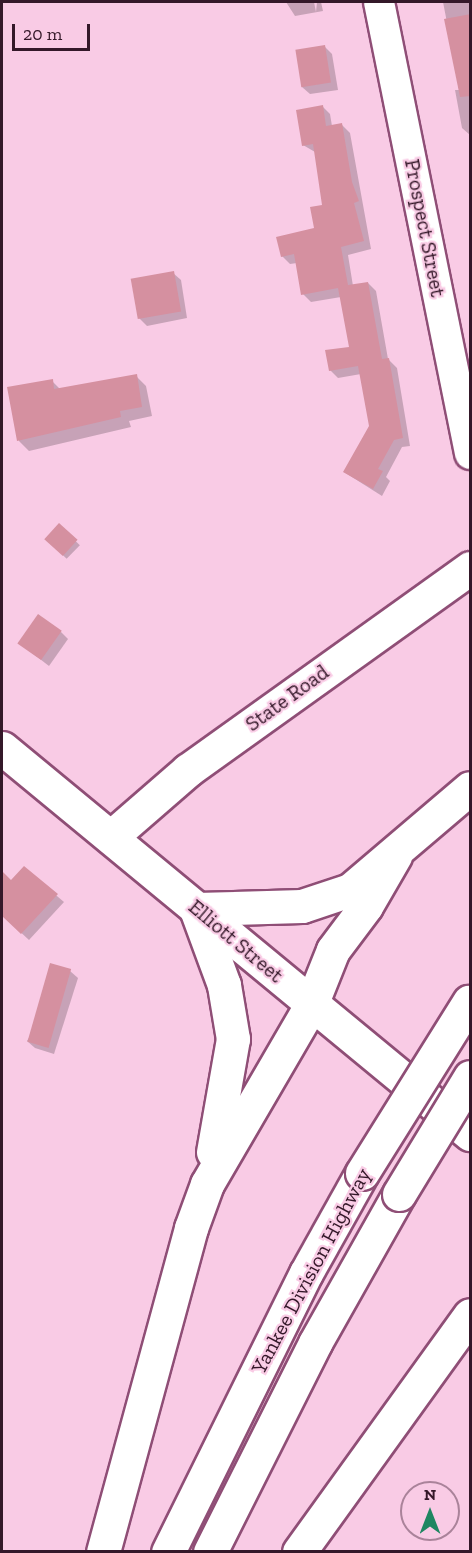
<!DOCTYPE html>
<html>
<head>
<meta charset="utf-8">
<style>
	body { margin:0 }
	#map { position:relative; width:472px; height:1553px; overflow:hidden; background:#f9cbe5; font-family:"Zilla Slab",serif }
	div>[style] { position:absolute }
	[style*='--x'] { left:calc(var(--x)*1px); top:calc(var(--y)*1px); width:calc(var(--w)*1px); rotate:calc(var(--a)*1deg) }
	.shadow>* { inset:0; background:#0003; transform-origin:0 0 }
	.building>* { inset:0; background:#d590a0; transform-origin:0 0 }
	.roads { filter:drop-shadow(2px 0 #8f4e76) drop-shadow(-2px 0 #8f4e76) drop-shadow(0 2px #8f4e76) drop-shadow(0 -2px #8f4e76) }
	.minor>* { height:30px; margin:-15px; padding:0 15px; transform-origin:15px; border-radius:15px; background:#fff }
	.secondary>* { height:33px; margin:-16.5px; padding:0 16.5px; transform-origin:16.5px; border-radius:16.5px; background:#fff }
	.primary>* { height:33px; margin:-16.5px; padding:0 16.5px; transform-origin:16.5px; border-radius:16.5px; background:#fff }
	.motorway>* { height:33px; margin:-16.5px; padding:0 16.5px; transform-origin:16.5px; border-radius:16.5px; background:#fff }
	.bridges { filter:drop-shadow(2px 0 #8f4e76) drop-shadow(-2px 0 #8f4e76) drop-shadow(0 2px #8f4e76) drop-shadow(0 -2px #8f4e76) }
	.motorway-bridge>* { height:33px; margin:-16.5px; padding:0 16.5px; transform-origin:16.5px; border-radius:16.5px; background:#fff }
	span { translate:-50% -50%; white-space:nowrap; text-align:center; line-height:1.15; -webkit-text-stroke:4.5px #f9cbe5; paint-order:stroke }
	.street-label { font-size:21px; color:#341829 }
	.frame { position:absolute; inset:0; border:3px solid #341829; pointer-events:none }
	.north { position:absolute; left:400px; top:1481px; width:60px; height:60px; box-sizing:border-box; background:#f9cbe5; border:2px solid #aa839a; border-radius:50%; rotate:0deg; font-size:16px; font-weight:700; line-height:24px; text-align:center; color:#341829 }
	.north::after { content:''; display:block; margin:auto; width:21px; height:27px; background:#1f8661; clip-path:polygon(50% 0,100% 100%,50% 72%,0 100%) }
	.scale { position:absolute; left:12px; top:24px; width:78px; height:27px; box-sizing:border-box; border:3px solid #341829; border-top:0; padding-left:8px; font-size:18px; line-height:21px; white-space:nowrap; color:#341829; -webkit-text-stroke:4px #f9cbe5; paint-order:stroke }
</style>
</head>
<body>
<div id="map">
	<div class="shadow">
		<i style="clip-path:polygon(286px 2px,314px 2px,316px 12px,317px 2px,321px 2px,323px 11px,295px 16px)"></i>
		<i style="clip-path:polygon(443px 2px,470px 2px,470px 135px,462px 128px,455px 90px,460px 90px)"></i>
		<i style="clip-path:polygon(325px 47px,332px 54px,338px 90px,310px 94px,302px 87px)"></i>
		<i style="clip-path:polygon(322px 106px,330px 114px,332px 126px,342px 125px,350px 133px,371px 249px,348px 255px,353px 286px,368px 283px,376px 291px,388px 359px,397px 368px,410px 446px,402px 447px,386px 477px,390px 481px,382px 496px,344px 472px,370px 426px,361px 374px,338px 378px,330px 370px,351px 348px,341px 297px,311px 302px,303px 294px,297px 263px,290px 264px,282px 256px,316px 229px,324px 206px,315px 152px,303px 145px)"></i>
		<i style="clip-path:polygon(173px 273px,181px 280px,187px 318px,147px 326px,139px 318px)"></i>
		<i style="clip-path:polygon(136px 376px,146px 386px,152px 416px,129px 421px,131px 427px,29px 451px,19px 441px,9px 389px,52px 381px,61px 390px)"></i>
		<i style="left:59px;top:525px;width:29px;height:19px;rotate:44deg"></i>
		<i style="clip-path:polygon(61px 632px,68px 639px,49px 666px,19px 643px)"></i>
		<i style="clip-path:polygon(24px 868px,64px 902px,29px 940px,2px 915px,2px 895px)"></i>
		<i style="clip-path:polygon(70px 971px,78px 978px,54px 1054px,35px 1048px,27px 1041px)"></i>
	</div>
	<div class="building">
		<i style="clip-path:polygon(471px 14px,471px 96px,460px 97px,444px 19px)"></i>
		<i style="left:325px;top:45px;width:38px;height:30px;rotate:81deg"></i>
		<i style="clip-path:polygon(323px 105px,326px 126px,342px 123px,352px 182px,359px 201px,354px 203px,364px 241px,341px 247px,348px 285px,368px 282px,382px 359px,389px 358px,403px 438px,394px 440px,378px 469px,383px 471px,373px 489px,343px 472px,369px 426px,358px 366px,329px 371px,325px 350px,349px 347px,338px 288px,301px 295px,294px 254px,281px 257px,276px 237px,314px 228px,310px 207px,322px 205px,313px 144px,302px 146px,296px 110px)"></i>
		<i style="left:174px;top:271px;width:41px;height:44px;rotate:80deg"></i>
		<i style="clip-path:polygon(137px 374px,142px 407px,120px 411px,121px 417px,17px 441px,7px 387px,53px 379px,54px 389px)"></i>
		<i style="left:59px;top:523px;width:25px;height:22px;rotate:42deg"></i>
		<i style="left:38px;top:614px;width:29px;height:36px;rotate:35deg"></i>
		<i style="clip-path:polygon(24px 866px,58px 894px,21px 934px,2px 916px,2px 871px,11px 880px)"></i>
		<i style="left:50px;top:963px;width:22px;height:82px;rotate:16deg"></i>
	</div>
	<div class="roads">
		<div class="minor">
			<i style="--x:379;--y:2;--w:461;--a:78.6"></i>
		</div>
		<div class="secondary">
			<i style="--x:111;--y:837;--w:102;--a:-41"></i>
			<i style="--x:188;--y:770;--w:347;--a:-35.6"></i>
		</div>
		<div class="primary">
			<i style="--x:2;--y:748;--w:607;--a:39.52"></i>
		</div>
		<div class="motorway">
			<i style="--x:213;--y:1152;--w:115;--a:-80"></i>
			<i style="--x:233;--y:1039;--w:55;--a:-99.5"></i>
			<i style="--x:224;--y:985;--w:81;--a:-110.2"></i>
			<i style="--x:196;--y:909;--w:106;--a:-1.6"></i>
			<i style="--x:302;--y:906;--w:51;--a:-18.4"></i>
			<i style="--x:350;--y:890;--w:157;--a:-40.4"></i>
			<i style="--x:103;--y:1552;--w:336;--a:-74.8"></i>
			<i style="--x:191;--y:1228;--w:47;--a:-70"></i>
			<i style="--x:207;--y:1184;--w:207;--a:-59.8"></i>
			<i style="--x:311;--y:1005;--w:59;--a:-68.2"></i>
			<i style="--x:333;--y:950;--w:55;--a:-53.1"></i>
			<i style="--x:366;--y:906;--w:58;--a:-59.9"></i>
			<i style="--x:168;--y:1552;--w:311;--a:-63.7"></i>
			<i style="--x:306;--y:1273;--w:115;--a:-60.8"></i>
			<i style="--x:210;--y:1552;--w:234;--a:-63.3"></i>
			<i style="--x:315;--y:1343;--w:171;--a:-60.6"></i>
			<i style="--x:299;--y:1552;--w:292;--a:-54.2"></i>
		</div>
	</div>
	<div class="bridges">
		<div class="motorway-bridge">
			<i style="--x:362;--y:1173;--w:202;--a:-58"></i>
			<i style="--x:399;--y:1194;--w:137;--a:-58.7"></i>
		</div>
	</div>
	<div class="street-label">
		<span style="left:425px;top:228px;rotate:79deg">Prospect Street</span>
		<span style="left:287px;top:698px;rotate:-36deg">State Road</span>
		<span style="left:236px;top:941px;rotate:40deg">Elliott Street</span>
		<span style="left:311px;top:1271px;rotate:-62deg">Yankee Division Highway</span>
	</div>
	<div class="frame"></div>
	<div class="north">N</div>
	<div class="scale">20 m</div>
</div>
</body>
</html>
